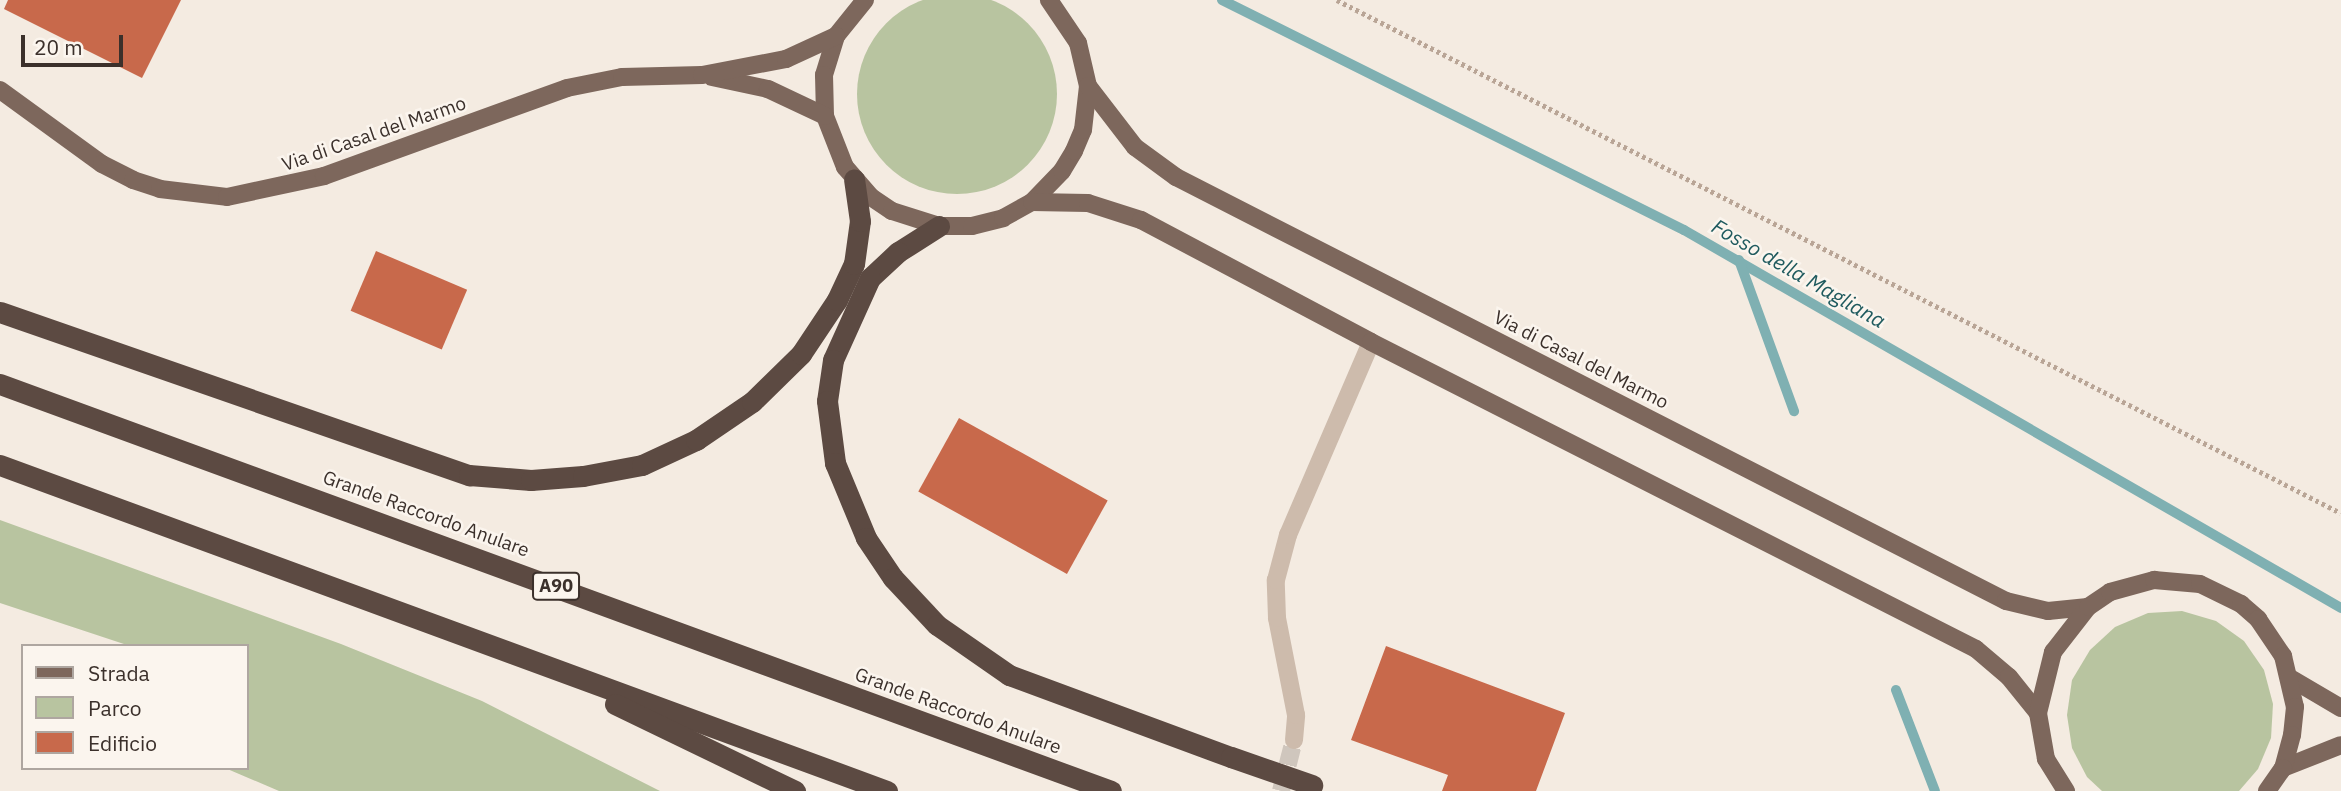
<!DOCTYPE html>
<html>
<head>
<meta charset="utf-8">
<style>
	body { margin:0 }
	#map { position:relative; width:2341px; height:791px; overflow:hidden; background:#f4ebe1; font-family:"IBM Plex Sans",sans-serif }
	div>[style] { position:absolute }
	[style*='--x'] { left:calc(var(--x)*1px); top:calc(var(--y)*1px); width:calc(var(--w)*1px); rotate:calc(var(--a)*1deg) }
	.green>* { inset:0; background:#b8c4a0 }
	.round { border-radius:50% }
	.stream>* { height:10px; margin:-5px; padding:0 5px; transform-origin:5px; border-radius:5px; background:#7fb0b2 }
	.building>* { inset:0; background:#c8694b; transform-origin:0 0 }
	.minor-tunnel>* { height:18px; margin-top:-9px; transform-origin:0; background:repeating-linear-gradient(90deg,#cfc6bd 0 18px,transparent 0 27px) }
	.path>* { height:4.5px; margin-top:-2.25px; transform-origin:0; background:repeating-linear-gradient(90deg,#b9a596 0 3.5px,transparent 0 7px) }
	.minor>* { height:18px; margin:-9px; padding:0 9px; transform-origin:9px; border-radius:9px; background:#cdbbac }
	.major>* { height:18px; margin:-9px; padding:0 9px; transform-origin:9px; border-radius:9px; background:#7d675c }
	.highway>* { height:21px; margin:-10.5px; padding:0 10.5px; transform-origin:10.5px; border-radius:10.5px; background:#5c4a42 }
	.highway-bridge>* { height:21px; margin:-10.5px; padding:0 10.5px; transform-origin:10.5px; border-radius:10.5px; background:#5c4a42 }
	span { translate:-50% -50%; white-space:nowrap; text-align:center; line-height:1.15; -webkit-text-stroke:5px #fbf5ee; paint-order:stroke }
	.shield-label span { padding:2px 5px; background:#fbf5ee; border:2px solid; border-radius:5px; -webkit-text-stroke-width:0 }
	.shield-label { font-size:18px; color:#3b302b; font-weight:700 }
	.street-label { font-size:19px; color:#3b302b }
	.water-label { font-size:21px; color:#1f5a5e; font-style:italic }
	.legend { position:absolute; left:21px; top:644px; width:228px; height:126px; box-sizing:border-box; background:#fbf5ee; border:2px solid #aea6a0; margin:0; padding:9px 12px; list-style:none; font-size:21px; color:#3b302b }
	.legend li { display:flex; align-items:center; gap:14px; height:35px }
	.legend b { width:35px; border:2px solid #aea6a0 }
	.scale { position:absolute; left:21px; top:35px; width:102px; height:32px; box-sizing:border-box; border:4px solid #3b302b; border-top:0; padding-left:9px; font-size:21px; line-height:24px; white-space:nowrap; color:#3b302b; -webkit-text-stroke:5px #fbf5ee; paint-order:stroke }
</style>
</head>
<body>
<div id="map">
	<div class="green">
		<i class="round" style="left:857px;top:-6px;width:200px;height:200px"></i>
		<i style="clip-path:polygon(0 520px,341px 644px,482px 701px,660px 791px,279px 791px,225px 768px,247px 768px,247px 646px,130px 646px,0 603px)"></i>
		<i style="clip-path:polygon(2182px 611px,2216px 621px,2244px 641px,2264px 670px,2273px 704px,2271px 738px,2258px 769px,2239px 791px,2102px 791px,2087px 777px,2072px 748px,2067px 715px,2072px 680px,2090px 650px,2115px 627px,2148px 613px)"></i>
	</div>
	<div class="stream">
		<i style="--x:1222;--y:0;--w:516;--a:26.47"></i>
		<i style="--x:1684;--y:230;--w:758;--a:29.91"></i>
		<i style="--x:1739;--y:260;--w:161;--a:70"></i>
		<i style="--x:1896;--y:690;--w:108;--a:68.9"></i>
	</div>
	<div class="building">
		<i style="clip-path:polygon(8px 0,181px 0,142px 78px,4px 9px)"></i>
		<i style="left:376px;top:251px;width:99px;height:65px;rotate:23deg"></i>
		<i style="left:959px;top:418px;width:170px;height:84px;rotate:29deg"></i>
		<i style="clip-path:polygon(1386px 646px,1565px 713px,1536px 791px,1442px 791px,1448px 775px,1351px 740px)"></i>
	</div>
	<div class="minor-tunnel">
		<i style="--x:1281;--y:791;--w:53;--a:-75.7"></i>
	</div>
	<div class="path">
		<i style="--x:1337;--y:0;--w:1127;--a:27.07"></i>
	</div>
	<div class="minor">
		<i style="--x:1294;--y:740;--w:25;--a:-85"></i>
		<i style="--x:1296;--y:715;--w:99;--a:-101.1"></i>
		<i style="--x:1277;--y:618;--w:38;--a:-92"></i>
		<i style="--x:1276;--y:580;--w:47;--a:-75.1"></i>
		<i style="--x:1288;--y:535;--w:210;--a:-66.7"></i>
	</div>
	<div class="major">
		<i style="--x:865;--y:0;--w:46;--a:128.9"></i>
		<i style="--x:836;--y:36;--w:41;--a:107.1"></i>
		<i style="--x:824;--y:75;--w:41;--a:88.6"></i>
		<i style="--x:825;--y:116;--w:55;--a:68.6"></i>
		<i style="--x:845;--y:167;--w:40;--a:49"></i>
		<i style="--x:871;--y:197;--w:25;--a:34"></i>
		<i style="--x:892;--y:211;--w:49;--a:17.7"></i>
		<i style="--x:939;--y:226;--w:33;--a:0"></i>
		<i style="--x:972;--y:226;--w:32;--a:-14"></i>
		<i style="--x:1003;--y:218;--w:33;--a:-29"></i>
		<i style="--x:1032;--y:202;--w:43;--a:-45.9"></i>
		<i style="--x:1062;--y:171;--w:23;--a:-59"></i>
		<i style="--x:1074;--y:151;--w:23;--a:-67"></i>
		<i style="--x:1083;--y:130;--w:44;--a:-83.5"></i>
		<i style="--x:1088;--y:86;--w:44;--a:-103.1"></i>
		<i style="--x:1078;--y:43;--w:52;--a:-124"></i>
		<i style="--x:712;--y:77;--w:57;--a:12.1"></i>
		<i style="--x:768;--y:89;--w:63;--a:25.3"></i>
		<i style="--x:1088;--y:86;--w:77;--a:52.4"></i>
		<i style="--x:1135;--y:147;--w:51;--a:36.2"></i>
		<i style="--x:1176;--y:177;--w:932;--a:27.06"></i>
		<i style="--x:2006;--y:601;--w:43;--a:13.4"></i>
		<i style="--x:2048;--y:611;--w:40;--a:-5.7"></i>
		<i style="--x:0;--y:90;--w:126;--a:36"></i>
		<i style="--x:102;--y:164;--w:35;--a:27"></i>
		<i style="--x:133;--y:180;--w:28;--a:18"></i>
		<i style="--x:160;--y:189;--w:67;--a:6.8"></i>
		<i style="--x:227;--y:197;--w:99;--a:-12.2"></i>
		<i style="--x:324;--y:176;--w:258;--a:-19.9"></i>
		<i style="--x:567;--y:88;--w:56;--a:-11.3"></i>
		<i style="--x:622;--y:77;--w:80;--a:-1.4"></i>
		<i style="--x:702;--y:75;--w:86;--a:-10.8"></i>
		<i style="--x:786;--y:59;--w:55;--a:-24.7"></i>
		<i style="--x:1032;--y:202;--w:56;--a:1"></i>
		<i style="--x:1088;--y:203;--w:56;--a:17.8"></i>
		<i style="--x:1141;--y:220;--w:260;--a:27.9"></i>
		<i style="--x:1371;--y:342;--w:678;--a:26.9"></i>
		<i style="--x:1976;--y:649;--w:43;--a:40.3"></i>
		<i style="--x:2009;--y:677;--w:46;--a:51.1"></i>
		<i style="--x:2290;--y:678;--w:59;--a:30.5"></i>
		<i style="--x:2283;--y:768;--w:62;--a:-21.6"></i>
		<i style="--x:2066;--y:791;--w:38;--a:-122"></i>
		<i style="--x:2046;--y:759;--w:47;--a:-99.9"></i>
		<i style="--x:2038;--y:713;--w:63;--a:-76.2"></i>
		<i style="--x:2053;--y:652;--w:57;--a:-52.1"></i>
		<i style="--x:2088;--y:607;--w:27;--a:-34"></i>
		<i style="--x:2110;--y:592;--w:46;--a:-15.3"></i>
		<i style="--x:2154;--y:580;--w:46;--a:5"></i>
		<i style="--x:2200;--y:584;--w:46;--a:26"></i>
		<i style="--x:2241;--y:604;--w:23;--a:41"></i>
		<i style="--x:2258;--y:619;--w:45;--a:56"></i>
		<i style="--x:2283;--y:656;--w:52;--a:76.8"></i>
		<i style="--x:2295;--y:707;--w:28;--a:96"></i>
		<i style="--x:2292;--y:735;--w:34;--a:105"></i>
		<i style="--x:2283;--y:768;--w:28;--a:125"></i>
	</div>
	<div class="highway">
		<i style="--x:939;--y:226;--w:49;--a:147.6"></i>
		<i style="--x:898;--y:252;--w:38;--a:137"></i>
		<i style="--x:870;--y:278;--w:90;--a:114.3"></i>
		<i style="--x:833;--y:360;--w:41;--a:98.3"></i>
		<i style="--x:827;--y:401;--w:63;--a:82.6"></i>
		<i style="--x:835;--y:463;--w:81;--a:67.5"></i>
		<i style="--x:866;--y:538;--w:48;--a:56"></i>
		<i style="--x:893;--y:578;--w:64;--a:46.9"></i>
		<i style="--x:937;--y:625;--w:88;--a:34.8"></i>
		<i style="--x:1009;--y:675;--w:237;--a:20.3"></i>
		<i style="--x:0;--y:312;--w:497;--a:19.2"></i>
		<i style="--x:469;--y:475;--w:62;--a:4.6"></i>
		<i style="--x:531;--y:480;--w:52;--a:-4.4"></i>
		<i style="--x:583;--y:476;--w:60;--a:-10.6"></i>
		<i style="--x:642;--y:465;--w:60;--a:-24.8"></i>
		<i style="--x:696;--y:440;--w:68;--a:-34.2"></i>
		<i style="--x:752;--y:402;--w:69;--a:-44.4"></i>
		<i style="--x:801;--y:354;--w:65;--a:-56.3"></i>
		<i style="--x:837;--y:300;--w:40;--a:-65"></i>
		<i style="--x:854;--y:264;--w:43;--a:-82.1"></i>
		<i style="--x:860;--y:221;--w:42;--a:-98.1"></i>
		<i style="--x:0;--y:384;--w:1183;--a:20.12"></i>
		<i style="--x:0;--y:465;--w:945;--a:20.18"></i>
		<i style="--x:615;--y:704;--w:200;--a:25.8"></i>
	</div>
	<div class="highway-bridge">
		<i style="--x:1231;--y:757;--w:86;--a:19.1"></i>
	</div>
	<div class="shield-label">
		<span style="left:556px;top:586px">A90</span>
	</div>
	<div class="street-label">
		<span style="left:374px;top:134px;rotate:-19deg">Via di Casal del Marmo</span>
		<span style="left:1581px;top:360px;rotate:27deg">Via di Casal del Marmo</span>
		<span style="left:426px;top:514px;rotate:20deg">Grande Raccordo Anulare</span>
		<span style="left:958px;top:711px;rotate:20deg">Grande Raccordo Anulare</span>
	</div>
	<div class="water-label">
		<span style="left:1799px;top:273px;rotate:30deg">Fosso della Magliana</span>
	</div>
	<ul class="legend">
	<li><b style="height:9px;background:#7d675c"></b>Strada</li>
	<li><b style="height:19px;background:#b8c4a0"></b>Parco</li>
	<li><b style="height:19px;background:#c8694b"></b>Edificio</li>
	</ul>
	<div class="scale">20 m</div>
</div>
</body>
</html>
